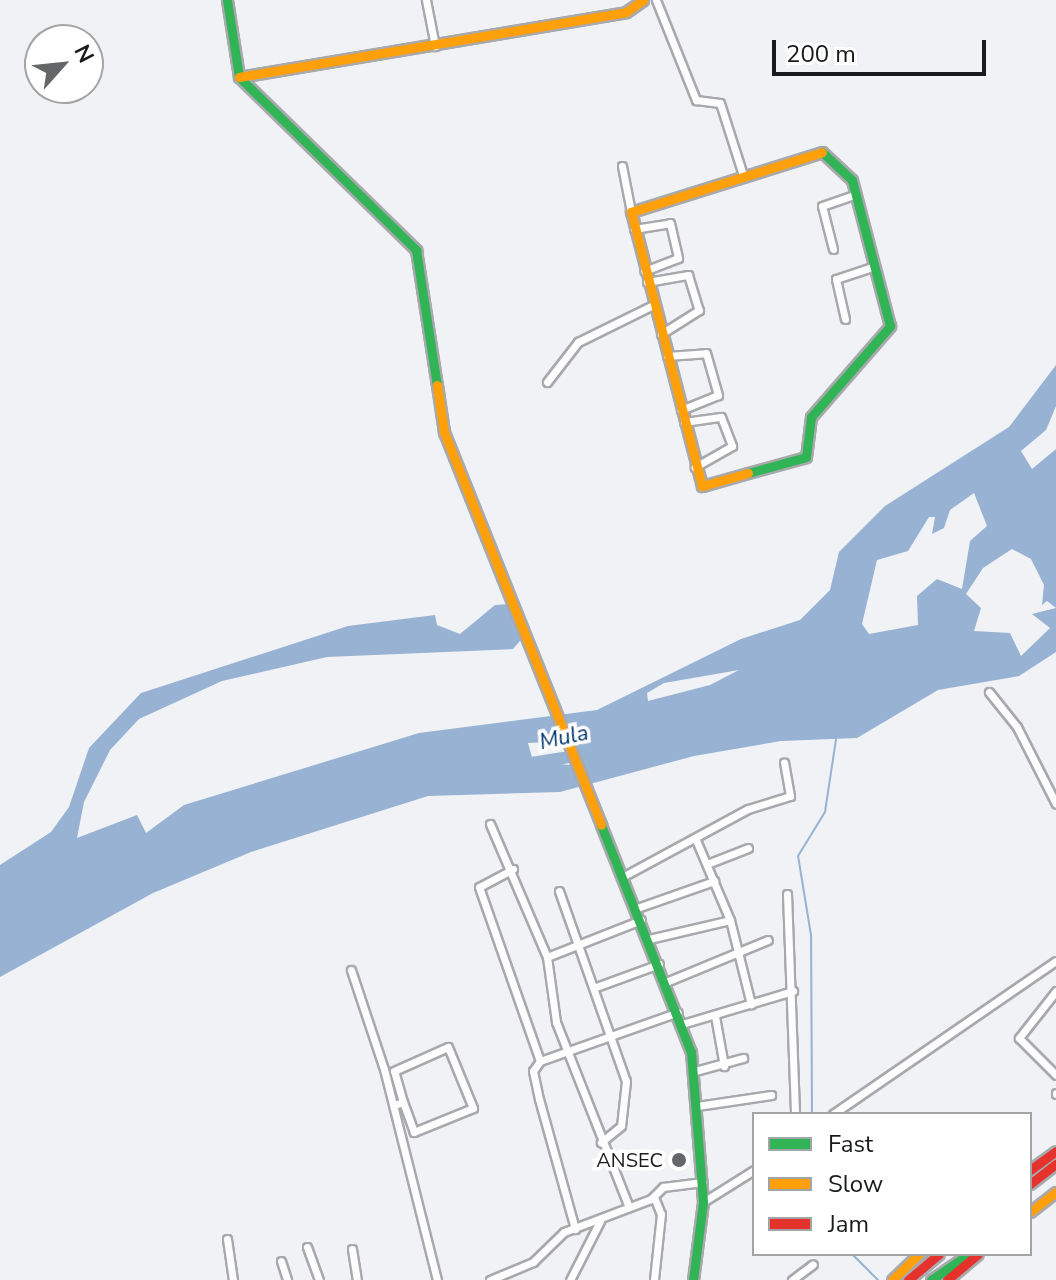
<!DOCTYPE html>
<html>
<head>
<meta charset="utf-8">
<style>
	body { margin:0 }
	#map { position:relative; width:1056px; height:1280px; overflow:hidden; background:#f0f2f5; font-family:"Nunito Sans",sans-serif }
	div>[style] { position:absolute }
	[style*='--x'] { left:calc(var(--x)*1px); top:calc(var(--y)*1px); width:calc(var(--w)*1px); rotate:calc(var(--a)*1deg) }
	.water>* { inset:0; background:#97b2d3 }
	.stream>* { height:2px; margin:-1px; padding:0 1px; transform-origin:1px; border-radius:1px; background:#97b2d3 }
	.river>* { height:12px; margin:-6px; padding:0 6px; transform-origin:6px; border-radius:6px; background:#97b2d3 }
	.roads { filter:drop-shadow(2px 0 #a8a9ac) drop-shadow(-2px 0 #a8a9ac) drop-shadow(0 2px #a8a9ac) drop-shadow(0 -2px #a8a9ac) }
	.street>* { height:7px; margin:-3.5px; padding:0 3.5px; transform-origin:3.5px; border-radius:3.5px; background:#fdfdfe }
	.fast>* { height:9px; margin:-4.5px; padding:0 4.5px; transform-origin:4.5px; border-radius:4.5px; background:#30b455 }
	.slow>* { height:9px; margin:-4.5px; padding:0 4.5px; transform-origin:4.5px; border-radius:4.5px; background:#ff9f0a }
	.jam>* { height:9px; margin:-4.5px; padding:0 4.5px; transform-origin:4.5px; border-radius:4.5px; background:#e5322d }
	.dots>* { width:22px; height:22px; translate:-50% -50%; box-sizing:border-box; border:4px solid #fff; border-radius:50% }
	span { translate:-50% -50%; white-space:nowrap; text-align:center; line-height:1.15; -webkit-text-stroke:7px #fff; paint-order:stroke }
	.poi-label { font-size:20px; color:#191b1c }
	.right { translate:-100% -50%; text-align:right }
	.water-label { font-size:22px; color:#00356e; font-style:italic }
	.legend { position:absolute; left:752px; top:1112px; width:280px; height:144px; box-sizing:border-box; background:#fff; border:2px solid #a3a4a4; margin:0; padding:10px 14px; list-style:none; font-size:24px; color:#191b1c }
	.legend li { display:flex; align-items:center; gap:16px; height:40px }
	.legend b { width:40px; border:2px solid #a3a4a4 }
	.north { position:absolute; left:24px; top:24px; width:80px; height:80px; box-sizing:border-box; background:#fff; border:2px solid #a3a4a4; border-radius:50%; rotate:63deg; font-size:22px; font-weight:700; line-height:32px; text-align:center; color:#191b1c }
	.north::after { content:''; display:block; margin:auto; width:28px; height:36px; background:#646668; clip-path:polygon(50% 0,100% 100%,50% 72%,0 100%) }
	.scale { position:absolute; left:772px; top:40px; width:214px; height:36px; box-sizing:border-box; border:4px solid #191b1c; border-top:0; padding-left:10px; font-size:24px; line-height:28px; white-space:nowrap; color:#191b1c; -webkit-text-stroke:6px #fff; paint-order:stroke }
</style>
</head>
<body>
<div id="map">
	<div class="water">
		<i style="clip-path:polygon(evenodd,1056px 365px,1056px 406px,1046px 430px,1021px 451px,1032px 469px,1056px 449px,1056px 652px,1019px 676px,938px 690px,857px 738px,781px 741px,694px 756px,560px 792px,428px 796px,251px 852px,153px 893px,0 977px,0 865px,51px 832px,69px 807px,89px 748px,141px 693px,348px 626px,435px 615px,437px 625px,460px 634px,495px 605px,512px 604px,525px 635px,513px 649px,327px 657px,222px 681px,139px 719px,110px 750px,84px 802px,77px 838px,137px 815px,146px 833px,184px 805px,419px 733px,597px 710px,741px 639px,800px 620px,830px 590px,839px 552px,885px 506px,1009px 427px,1056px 365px,974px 493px,987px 526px,970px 541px,962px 589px,937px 579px,917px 596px,918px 625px,869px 634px,862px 624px,877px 560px,908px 551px,929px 517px,935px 517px,932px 534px,944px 528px,950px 510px,974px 493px,1056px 365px,1012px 549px,1031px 559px,1044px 585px,1042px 605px,1047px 601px,1056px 608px,1032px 614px,1050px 628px,1021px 656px,1010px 633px,974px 631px,981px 608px,966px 594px,983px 568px,1012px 549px,1056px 365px,739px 670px,710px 685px,648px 701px,647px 693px,664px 683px,739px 670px,1056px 365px,570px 741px,578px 755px,569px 765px,533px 761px,528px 743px,570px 741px)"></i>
	</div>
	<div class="stream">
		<i style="--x:812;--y:1114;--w:179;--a:-90.3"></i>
		<i style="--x:811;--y:935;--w:80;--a:-99.3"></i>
		<i style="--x:798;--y:856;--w:52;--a:-58.5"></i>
		<i style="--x:825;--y:812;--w:74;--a:-81.4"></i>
		<i style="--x:852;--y:1254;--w:37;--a:45"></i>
	</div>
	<div class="river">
		<i style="--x:525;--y:764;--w:58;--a:-9"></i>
	</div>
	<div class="roads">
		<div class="street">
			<i style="--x:426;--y:0;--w:47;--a:78.9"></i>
			<i style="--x:656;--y:0;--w:108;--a:68.2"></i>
			<i style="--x:696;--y:100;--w:24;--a:7"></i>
			<i style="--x:720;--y:103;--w:72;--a:72.3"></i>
			<i style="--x:622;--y:166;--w:47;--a:78.9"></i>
			<i style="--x:634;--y:229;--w:36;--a:-9"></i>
			<i style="--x:670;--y:223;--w:36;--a:77"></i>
			<i style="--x:678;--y:258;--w:36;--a:159"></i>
			<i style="--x:833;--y:249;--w:44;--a:-104.3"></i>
			<i style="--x:822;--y:206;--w:36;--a:-19"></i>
			<i style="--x:647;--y:282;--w:42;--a:-9.7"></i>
			<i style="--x:688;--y:275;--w:37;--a:73"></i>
			<i style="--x:699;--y:310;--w:45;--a:147.7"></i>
			<i style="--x:845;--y:319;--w:41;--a:-102.7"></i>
			<i style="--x:836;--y:279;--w:41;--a:-18.4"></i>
			<i style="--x:667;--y:356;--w:39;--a:-4"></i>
			<i style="--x:706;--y:353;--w:44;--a:74.1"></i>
			<i style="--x:718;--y:395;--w:40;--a:158"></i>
			<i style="--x:547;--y:382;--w:51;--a:-52.2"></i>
			<i style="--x:578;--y:342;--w:84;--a:-26.3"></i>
			<i style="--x:684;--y:422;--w:37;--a:-8"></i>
			<i style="--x:721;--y:417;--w:31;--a:69"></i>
			<i style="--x:732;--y:446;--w:43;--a:150.4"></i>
			<i style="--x:989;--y:692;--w:45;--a:51.3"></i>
			<i style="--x:1017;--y:727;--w:86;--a:63.1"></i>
			<i style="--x:490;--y:824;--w:145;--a:66.8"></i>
			<i style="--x:547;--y:957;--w:66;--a:82.1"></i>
			<i style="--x:556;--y:1022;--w:199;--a:68.5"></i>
			<i style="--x:696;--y:840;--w:87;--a:67"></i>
			<i style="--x:730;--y:920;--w:87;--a:76"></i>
			<i style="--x:707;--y:864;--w:44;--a:-21.3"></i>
			<i style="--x:513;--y:869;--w:38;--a:152"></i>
			<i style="--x:479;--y:887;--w:184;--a:70.7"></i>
			<i style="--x:540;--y:1061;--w:12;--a:125"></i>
			<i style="--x:533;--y:1071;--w:29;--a:78"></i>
			<i style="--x:539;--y:1099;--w:135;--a:74.5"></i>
			<i style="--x:624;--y:876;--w:141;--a:-28.4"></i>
			<i style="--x:748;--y:809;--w:44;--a:-17.2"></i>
			<i style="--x:790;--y:796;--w:34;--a:-100"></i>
			<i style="--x:559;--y:891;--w:201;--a:70.6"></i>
			<i style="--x:626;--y:1081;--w:45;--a:96.3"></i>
			<i style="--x:621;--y:1126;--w:26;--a:141"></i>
			<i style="--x:787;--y:894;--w:220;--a:87.9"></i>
			<i style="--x:637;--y:908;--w:82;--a:-19.3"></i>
			<i style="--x:649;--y:939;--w:83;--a:-13.2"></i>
			<i style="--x:547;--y:957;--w:101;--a:-21.5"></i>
			<i style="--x:351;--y:970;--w:104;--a:71.6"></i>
			<i style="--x:384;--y:1069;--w:218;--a:75.9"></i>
			<i style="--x:666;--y:982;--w:110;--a:-22.4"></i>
			<i style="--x:596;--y:987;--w:67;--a:-20.1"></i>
			<i style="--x:1056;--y:991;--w:60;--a:128.2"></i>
			<i style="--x:1019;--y:1038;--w:52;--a:45"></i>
			<i style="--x:715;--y:1016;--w:51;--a:79.8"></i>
			<i style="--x:682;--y:1024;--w:116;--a:-16.6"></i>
			<i style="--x:540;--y:1061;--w:146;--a:-19.5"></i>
			<i style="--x:695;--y:1071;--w:50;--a:-15.2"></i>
			<i style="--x:1056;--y:1093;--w:1;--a:90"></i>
			<i style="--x:394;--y:1105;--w:9;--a:-18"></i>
			<i style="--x:403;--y:1102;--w:32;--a:-106"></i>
			<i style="--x:394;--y:1071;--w:59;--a:-24"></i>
			<i style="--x:448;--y:1047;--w:66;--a:67.7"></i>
			<i style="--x:473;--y:1108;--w:64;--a:157.9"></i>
			<i style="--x:414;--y:1132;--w:32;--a:-110"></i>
			<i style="--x:697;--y:1106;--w:75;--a:-8.5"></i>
			<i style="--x:833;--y:1114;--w:270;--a:-34.5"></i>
			<i style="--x:654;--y:1197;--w:18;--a:68"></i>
			<i style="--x:661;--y:1214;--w:66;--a:96.1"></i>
			<i style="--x:703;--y:1202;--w:60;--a:-32.1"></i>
			<i style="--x:227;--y:1239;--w:41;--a:81.7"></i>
			<i style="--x:307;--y:1247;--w:35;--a:70"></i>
			<i style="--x:352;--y:1249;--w:31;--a:81"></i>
			<i style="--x:281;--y:1261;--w:20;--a:72"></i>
			<i style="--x:490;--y:1280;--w:47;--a:-22.7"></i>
			<i style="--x:533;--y:1262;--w:43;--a:-44.1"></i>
			<i style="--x:564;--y:1232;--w:93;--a:-20.8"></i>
			<i style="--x:651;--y:1199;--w:17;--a:-45"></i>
			<i style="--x:663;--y:1187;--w:40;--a:-7.1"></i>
			<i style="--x:570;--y:1280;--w:66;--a:-63"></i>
			<i style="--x:792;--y:1280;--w:26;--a:-37"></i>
		</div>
		<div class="fast">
			<i style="--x:227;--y:0;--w:78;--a:81.1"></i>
			<i style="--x:239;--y:77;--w:248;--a:44.3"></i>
			<i style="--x:416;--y:250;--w:137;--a:81.2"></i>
			<i style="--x:748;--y:473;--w:60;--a:-15.4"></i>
			<i style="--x:806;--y:457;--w:40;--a:-82.9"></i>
			<i style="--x:811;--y:417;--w:121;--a:-49"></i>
			<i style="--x:890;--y:326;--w:151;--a:-104.6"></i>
			<i style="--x:852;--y:180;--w:41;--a:-137"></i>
			<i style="--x:601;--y:825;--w:244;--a:68.4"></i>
			<i style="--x:691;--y:1052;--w:150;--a:85.4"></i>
			<i style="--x:703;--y:1202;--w:79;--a:97.3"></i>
			<i style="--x:931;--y:1280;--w:46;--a:-34.4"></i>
		</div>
		<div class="slow">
			<i style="--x:239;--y:77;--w:392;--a:-9.5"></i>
			<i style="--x:626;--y:12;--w:21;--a:-35"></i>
			<i style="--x:437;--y:385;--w:48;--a:81.5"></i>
			<i style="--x:444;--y:432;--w:423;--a:68.2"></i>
			<i style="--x:748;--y:473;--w:48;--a:164.2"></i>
			<i style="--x:702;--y:486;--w:283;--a:-104.5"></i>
			<i style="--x:631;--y:212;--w:200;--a:-17.4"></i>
			<i style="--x:1030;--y:1212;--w:33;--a:-38"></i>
			<i style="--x:892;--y:1280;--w:37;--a:-44"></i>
		</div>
		<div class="jam">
			<i style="--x:1030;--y:1170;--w:32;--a:-36"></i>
			<i style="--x:1030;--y:1184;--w:33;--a:-38"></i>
			<i style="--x:908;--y:1280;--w:40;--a:-40"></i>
			<i style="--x:947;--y:1280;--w:40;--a:-40"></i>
		</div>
	</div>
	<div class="dots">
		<i style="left:679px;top:1160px;background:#646668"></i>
	</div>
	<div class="poi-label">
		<span class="right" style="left:663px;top:1160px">ANSEC</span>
	</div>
	<div class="water-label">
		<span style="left:564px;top:738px;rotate:-12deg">Mula</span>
	</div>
	<ul class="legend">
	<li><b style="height:10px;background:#30b455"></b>Fast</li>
	<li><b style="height:10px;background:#ff9f0a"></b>Slow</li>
	<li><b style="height:10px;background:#e5322d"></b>Jam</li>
	</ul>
	<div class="north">N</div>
	<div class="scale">200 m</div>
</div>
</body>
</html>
